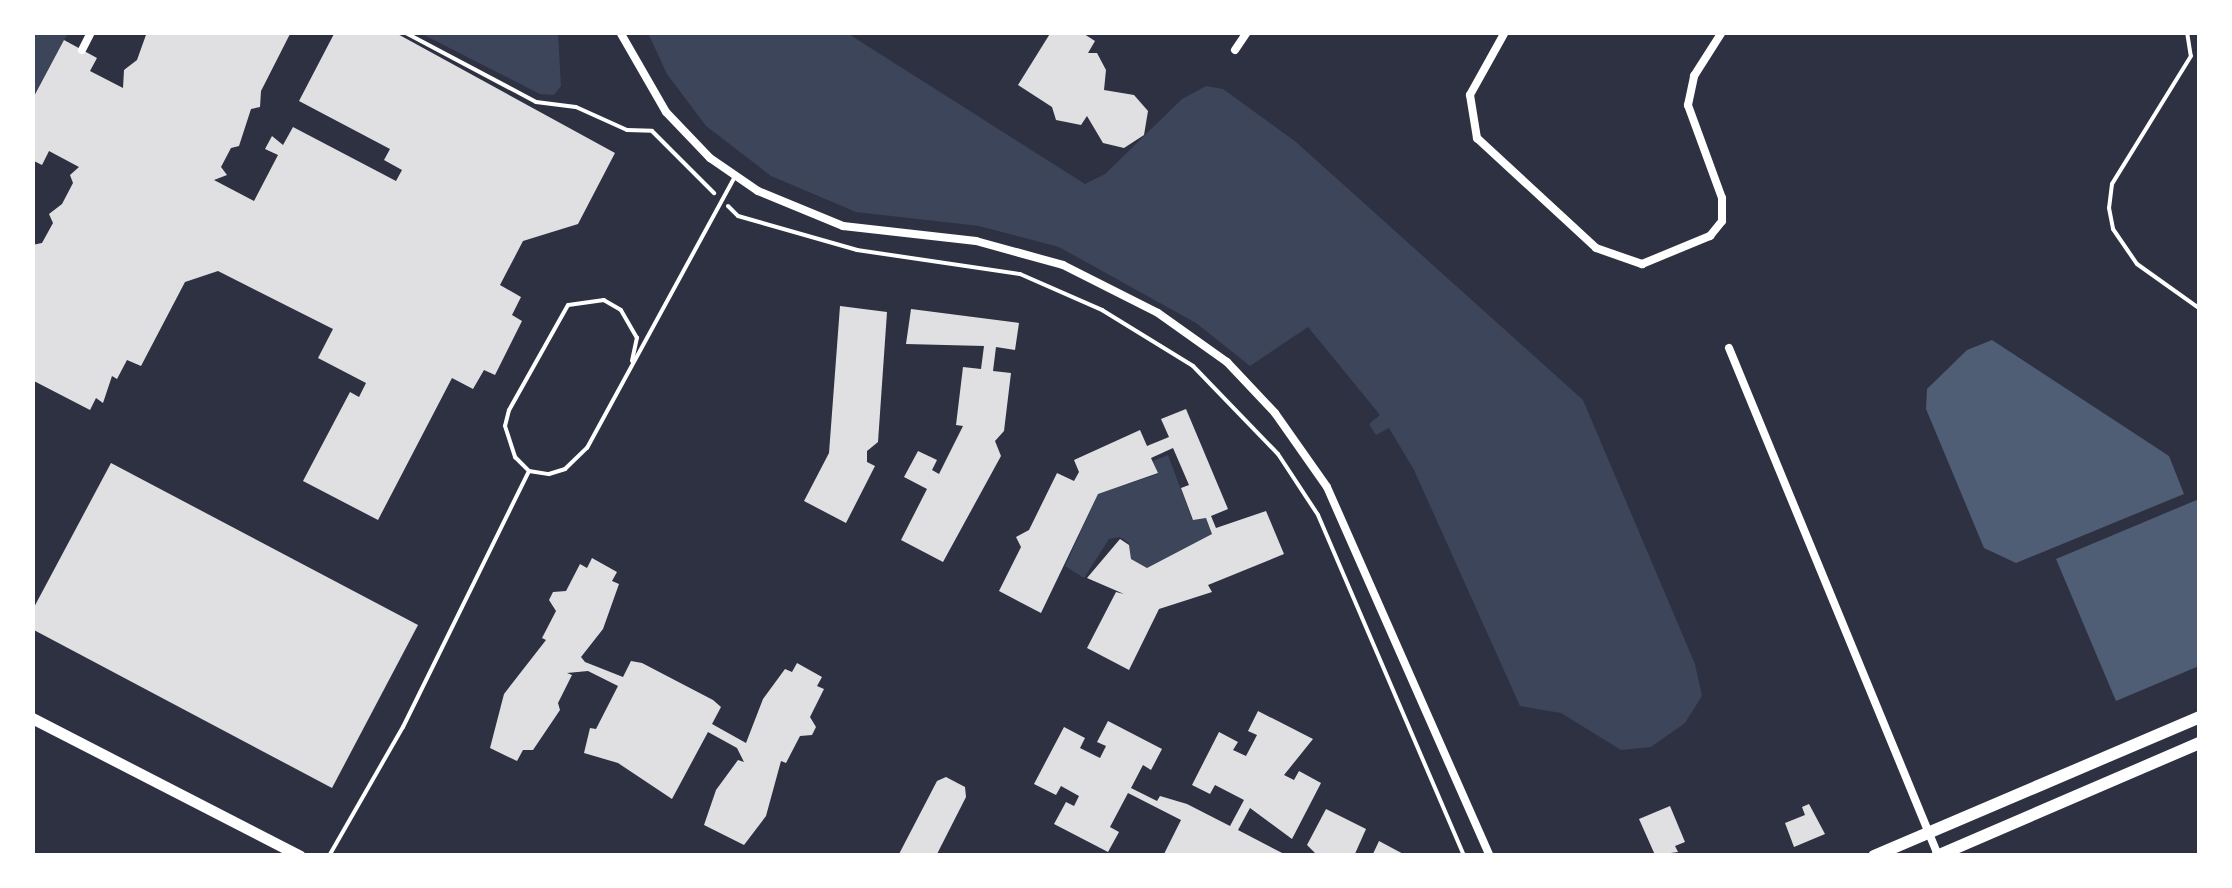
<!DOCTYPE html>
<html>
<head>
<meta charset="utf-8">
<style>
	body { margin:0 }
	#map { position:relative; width:2232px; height:888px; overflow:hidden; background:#2d3142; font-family:Quicksand,sans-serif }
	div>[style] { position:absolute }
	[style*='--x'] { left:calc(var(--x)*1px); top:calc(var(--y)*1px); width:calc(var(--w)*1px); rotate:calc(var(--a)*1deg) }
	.green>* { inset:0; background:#3c4559 }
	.water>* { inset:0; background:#4f5d75 }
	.building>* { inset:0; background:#e0e0e3 }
	.path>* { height:4px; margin:-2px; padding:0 2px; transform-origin:2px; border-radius:2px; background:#fff }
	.service>* { height:4px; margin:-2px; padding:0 2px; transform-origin:2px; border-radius:2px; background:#fff }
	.minor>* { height:8px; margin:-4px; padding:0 4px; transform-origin:4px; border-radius:4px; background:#fff }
	.secondary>* { height:11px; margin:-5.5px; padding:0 5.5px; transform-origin:5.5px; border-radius:5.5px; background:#fff }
	.primary>* { height:12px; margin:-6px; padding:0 6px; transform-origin:6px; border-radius:6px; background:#fff }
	span { translate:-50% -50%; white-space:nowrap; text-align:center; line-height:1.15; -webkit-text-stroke:8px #fff; paint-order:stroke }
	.frame { position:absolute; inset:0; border:35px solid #fff; pointer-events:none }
</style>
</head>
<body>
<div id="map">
	<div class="green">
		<i style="clip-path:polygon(33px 32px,68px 33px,33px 97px,32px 33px)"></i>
		<i style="clip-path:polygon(420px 33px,558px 33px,561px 86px,554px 95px,540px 94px)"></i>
		<i style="clip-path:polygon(648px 33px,847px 33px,1085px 184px,1105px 174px,1182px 99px,1206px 86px,1223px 89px,1296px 142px,1583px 400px,1695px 664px,1702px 696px,1685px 723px,1651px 747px,1621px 750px,1561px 713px,1520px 706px,1414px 470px,1389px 428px,1376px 435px,1369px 424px,1380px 415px,1308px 327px,1250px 366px,1196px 323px,1059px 247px,979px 226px,856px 212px,771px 176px,706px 126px,667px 74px)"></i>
		<i style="clip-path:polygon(1168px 455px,1192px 519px,1206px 518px,1212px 534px,1147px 568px,1131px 559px,1129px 543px,1120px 537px,1109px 539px,1084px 578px,1065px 566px,1098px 494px,1158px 474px,1153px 461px)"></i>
	</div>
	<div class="water">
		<i style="clip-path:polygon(1992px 340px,2169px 456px,2184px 494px,2016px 563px,1984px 548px,1926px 409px,1927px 389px,1967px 350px)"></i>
		<i style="clip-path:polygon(2199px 499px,2199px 666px,2116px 701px,2056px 559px)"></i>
	</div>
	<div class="building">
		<i style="clip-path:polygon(147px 32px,291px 32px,261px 91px,260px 107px,251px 109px,239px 146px,231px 148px,221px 167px,227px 175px,214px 180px,254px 201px,278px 155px,265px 149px,272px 136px,283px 145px,293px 127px,396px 181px,402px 170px,384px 160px,390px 149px,299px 101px,335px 32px,394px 32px,615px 153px,578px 224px,523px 241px,500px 285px,521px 297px,512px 315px,522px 321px,495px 375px,484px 370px,473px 389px,452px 378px,378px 520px,303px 481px,350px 392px,359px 397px,366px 383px,318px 358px,333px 329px,218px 271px,185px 282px,141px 366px,127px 360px,117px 379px,112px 376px,103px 403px,96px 398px,90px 410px,32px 380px,32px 245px,42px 243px,53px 223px,49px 214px,62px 204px,73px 183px,70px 175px,79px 167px,49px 151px,42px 165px,32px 160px,32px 100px,64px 40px,97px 58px,90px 71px,123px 88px,124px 70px,137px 60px)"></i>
		<i style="clip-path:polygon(1051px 32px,1081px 32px,1095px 41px,1088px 53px,1097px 53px,1106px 70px,1104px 90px,1134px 95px,1148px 111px,1144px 135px,1124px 148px,1103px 143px,1087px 116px,1081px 125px,1056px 120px,1052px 107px,1018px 85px)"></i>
		<i style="clip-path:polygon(840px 306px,887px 312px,878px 442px,867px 451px,867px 462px,875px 466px,846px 523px,804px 501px,829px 453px)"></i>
		<i style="clip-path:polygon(911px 309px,1019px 323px,1015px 350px,996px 347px,993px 371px,1011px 373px,1004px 431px,995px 441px,1001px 456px,943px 562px,901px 540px,927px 489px,904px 477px,918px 451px,937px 460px,932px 470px,939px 474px,963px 426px,956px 425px,963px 367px,981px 369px,984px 346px,906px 344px)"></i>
		<i style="clip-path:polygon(1186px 409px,1228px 509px,1211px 516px,1216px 528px,1266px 511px,1284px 554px,1208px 585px,1212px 592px,1159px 609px,1129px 670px,1087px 648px,1116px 592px,1124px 594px,1087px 578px,1120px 539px,1129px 545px,1131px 559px,1147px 568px,1212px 534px,1206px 518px,1193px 520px,1181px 488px,1189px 485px,1173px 448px,1151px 458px,1158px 473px,1098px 494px,1041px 613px,999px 591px,1021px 547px,1016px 537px,1029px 530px,1057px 473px,1074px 481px,1079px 472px,1074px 460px,1140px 430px,1147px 446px,1169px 437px,1161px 419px)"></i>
		<i style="clip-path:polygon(111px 463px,418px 625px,332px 788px,32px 629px,32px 611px)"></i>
		<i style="clip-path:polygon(592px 558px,617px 572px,612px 581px,619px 584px,603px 629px,581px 657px,585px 662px,623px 677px,631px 661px,642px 663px,713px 700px,721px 707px,712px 724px,746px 743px,763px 699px,785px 669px,792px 672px,797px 663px,822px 677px,817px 686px,824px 689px,810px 717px,816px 727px,812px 735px,800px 736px,786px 763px,781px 761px,766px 816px,744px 845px,704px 825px,716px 790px,738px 760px,744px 762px,737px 748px,708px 732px,672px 799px,618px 763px,584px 753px,590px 728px,596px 729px,618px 686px,588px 671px,567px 673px,572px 675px,558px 703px,560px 710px,533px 750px,523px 750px,517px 761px,490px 748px,504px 694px,546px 640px,542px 638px,556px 611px,549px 600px,553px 592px,566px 591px,580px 564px,587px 568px)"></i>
		<i style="clip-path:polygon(1258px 711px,1313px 739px,1284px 775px,1294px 780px,1299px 771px,1321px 783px,1292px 839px,1250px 808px,1238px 830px,1288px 856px,1163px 856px,1181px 820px,1128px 793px,1110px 827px,1119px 832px,1108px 852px,1054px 824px,1066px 802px,1074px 806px,1079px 796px,1061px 786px,1056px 795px,1034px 784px,1064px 727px,1085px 738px,1080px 748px,1100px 758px,1106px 746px,1097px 742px,1108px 721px,1162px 749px,1151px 770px,1143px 765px,1131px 788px,1157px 801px,1160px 796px,1187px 804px,1230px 826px,1244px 800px,1215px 785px,1210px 794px,1192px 785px,1219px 732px,1238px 742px,1233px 750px,1246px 756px,1257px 735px,1248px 731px)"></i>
		<i style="clip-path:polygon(946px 777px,965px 787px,966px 797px,936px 856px,898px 856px,937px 781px)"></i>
		<i style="clip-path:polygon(1809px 804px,1825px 834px,1794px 847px,1785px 823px,1805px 815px,1802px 807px)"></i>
		<i style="clip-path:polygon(1670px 806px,1685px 842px,1675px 846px,1678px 852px,1655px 855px,1639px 819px)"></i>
		<i style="clip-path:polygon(1326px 809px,1366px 829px,1354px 856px,1318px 856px,1307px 845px)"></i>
		<i style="clip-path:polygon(1379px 841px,1407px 856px,1372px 856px)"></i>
	</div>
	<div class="path">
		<i style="--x:404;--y:32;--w:149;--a:27.9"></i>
		<i style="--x:536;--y:102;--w:40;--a:7.1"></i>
		<i style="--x:576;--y:107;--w:56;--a:24.3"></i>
		<i style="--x:627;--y:130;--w:25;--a:2"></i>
		<i style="--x:652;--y:131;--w:88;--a:45"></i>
		<i style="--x:2187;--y:32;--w:24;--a:81"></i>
		<i style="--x:2191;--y:56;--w:150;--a:121.7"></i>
		<i style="--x:2112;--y:184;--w:24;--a:97"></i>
		<i style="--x:2109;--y:208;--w:21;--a:79"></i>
		<i style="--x:2113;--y:229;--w:42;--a:55.6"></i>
		<i style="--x:2137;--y:264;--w:77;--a:35.5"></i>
		<i style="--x:728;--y:206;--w:14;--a:45"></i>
		<i style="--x:738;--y:216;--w:124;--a:15.9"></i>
		<i style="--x:857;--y:250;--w:165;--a:8.4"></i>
		<i style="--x:1020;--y:274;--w:90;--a:23.7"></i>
		<i style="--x:1102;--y:310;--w:107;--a:31.6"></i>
		<i style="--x:1193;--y:366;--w:122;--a:46"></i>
		<i style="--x:1278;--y:454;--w:73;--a:56.7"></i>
		<i style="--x:1318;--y:515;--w:371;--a:66.8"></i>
	</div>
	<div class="service">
		<i style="--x:632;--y:361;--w:24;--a:-78"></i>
		<i style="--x:637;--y:338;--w:32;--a:-120"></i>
		<i style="--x:621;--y:310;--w:20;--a:-150"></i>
		<i style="--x:604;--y:300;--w:36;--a:172"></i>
		<i style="--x:568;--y:305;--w:120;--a:119.3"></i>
		<i style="--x:509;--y:410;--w:16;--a:104"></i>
		<i style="--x:505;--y:426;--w:33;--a:72"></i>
		<i style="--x:515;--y:457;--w:20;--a:45"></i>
		<i style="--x:529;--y:471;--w:20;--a:9"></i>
		<i style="--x:549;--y:474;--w:17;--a:-17"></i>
		<i style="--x:565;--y:469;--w:30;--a:-44"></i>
		<i style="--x:587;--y:448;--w:310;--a:-61.4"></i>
		<i style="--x:329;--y:856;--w:149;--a:-60.2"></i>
		<i style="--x:403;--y:727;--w:285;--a:-63.8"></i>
	</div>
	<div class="minor">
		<i style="--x:620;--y:32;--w:92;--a:60.1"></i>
		<i style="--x:666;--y:112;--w:64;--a:46.3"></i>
		<i style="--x:710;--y:158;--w:58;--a:34.5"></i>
		<i style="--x:758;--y:191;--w:92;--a:22.4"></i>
		<i style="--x:843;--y:226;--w:134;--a:6.4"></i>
		<i style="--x:976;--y:241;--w:90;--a:15.4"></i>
		<i style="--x:1063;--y:265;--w:106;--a:26.8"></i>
		<i style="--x:1158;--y:313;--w:85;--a:35.4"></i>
		<i style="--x:1227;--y:362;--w:70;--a:46.7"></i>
		<i style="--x:1275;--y:413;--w:90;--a:54.9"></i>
		<i style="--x:1327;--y:487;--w:403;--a:66.2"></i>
		<i style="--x:1505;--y:32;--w:72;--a:119.1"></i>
		<i style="--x:1470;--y:95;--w:44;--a:80.8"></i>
		<i style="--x:1477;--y:138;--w:162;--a:42.7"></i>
		<i style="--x:1596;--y:248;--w:49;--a:19.2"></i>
		<i style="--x:1642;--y:264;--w:74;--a:-22.4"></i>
		<i style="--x:1710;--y:236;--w:19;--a:-51"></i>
		<i style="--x:1722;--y:221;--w:23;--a:-90"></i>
		<i style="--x:1722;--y:198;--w:99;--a:-110.1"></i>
		<i style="--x:1688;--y:105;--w:30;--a:-78"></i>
		<i style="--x:1694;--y:76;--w:52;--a:-57.5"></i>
		<i style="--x:82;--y:50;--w:20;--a:-63"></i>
		<i style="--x:1235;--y:50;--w:22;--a:-56"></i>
		<i style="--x:1729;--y:348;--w:548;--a:67.6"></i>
	</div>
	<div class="secondary">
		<i style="--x:32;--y:718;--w:301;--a:27.2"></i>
	</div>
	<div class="primary">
		<i style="--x:1874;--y:856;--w:354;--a:-23.1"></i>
		<i style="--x:1937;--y:856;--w:286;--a:-23.3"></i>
	</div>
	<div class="frame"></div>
</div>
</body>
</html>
